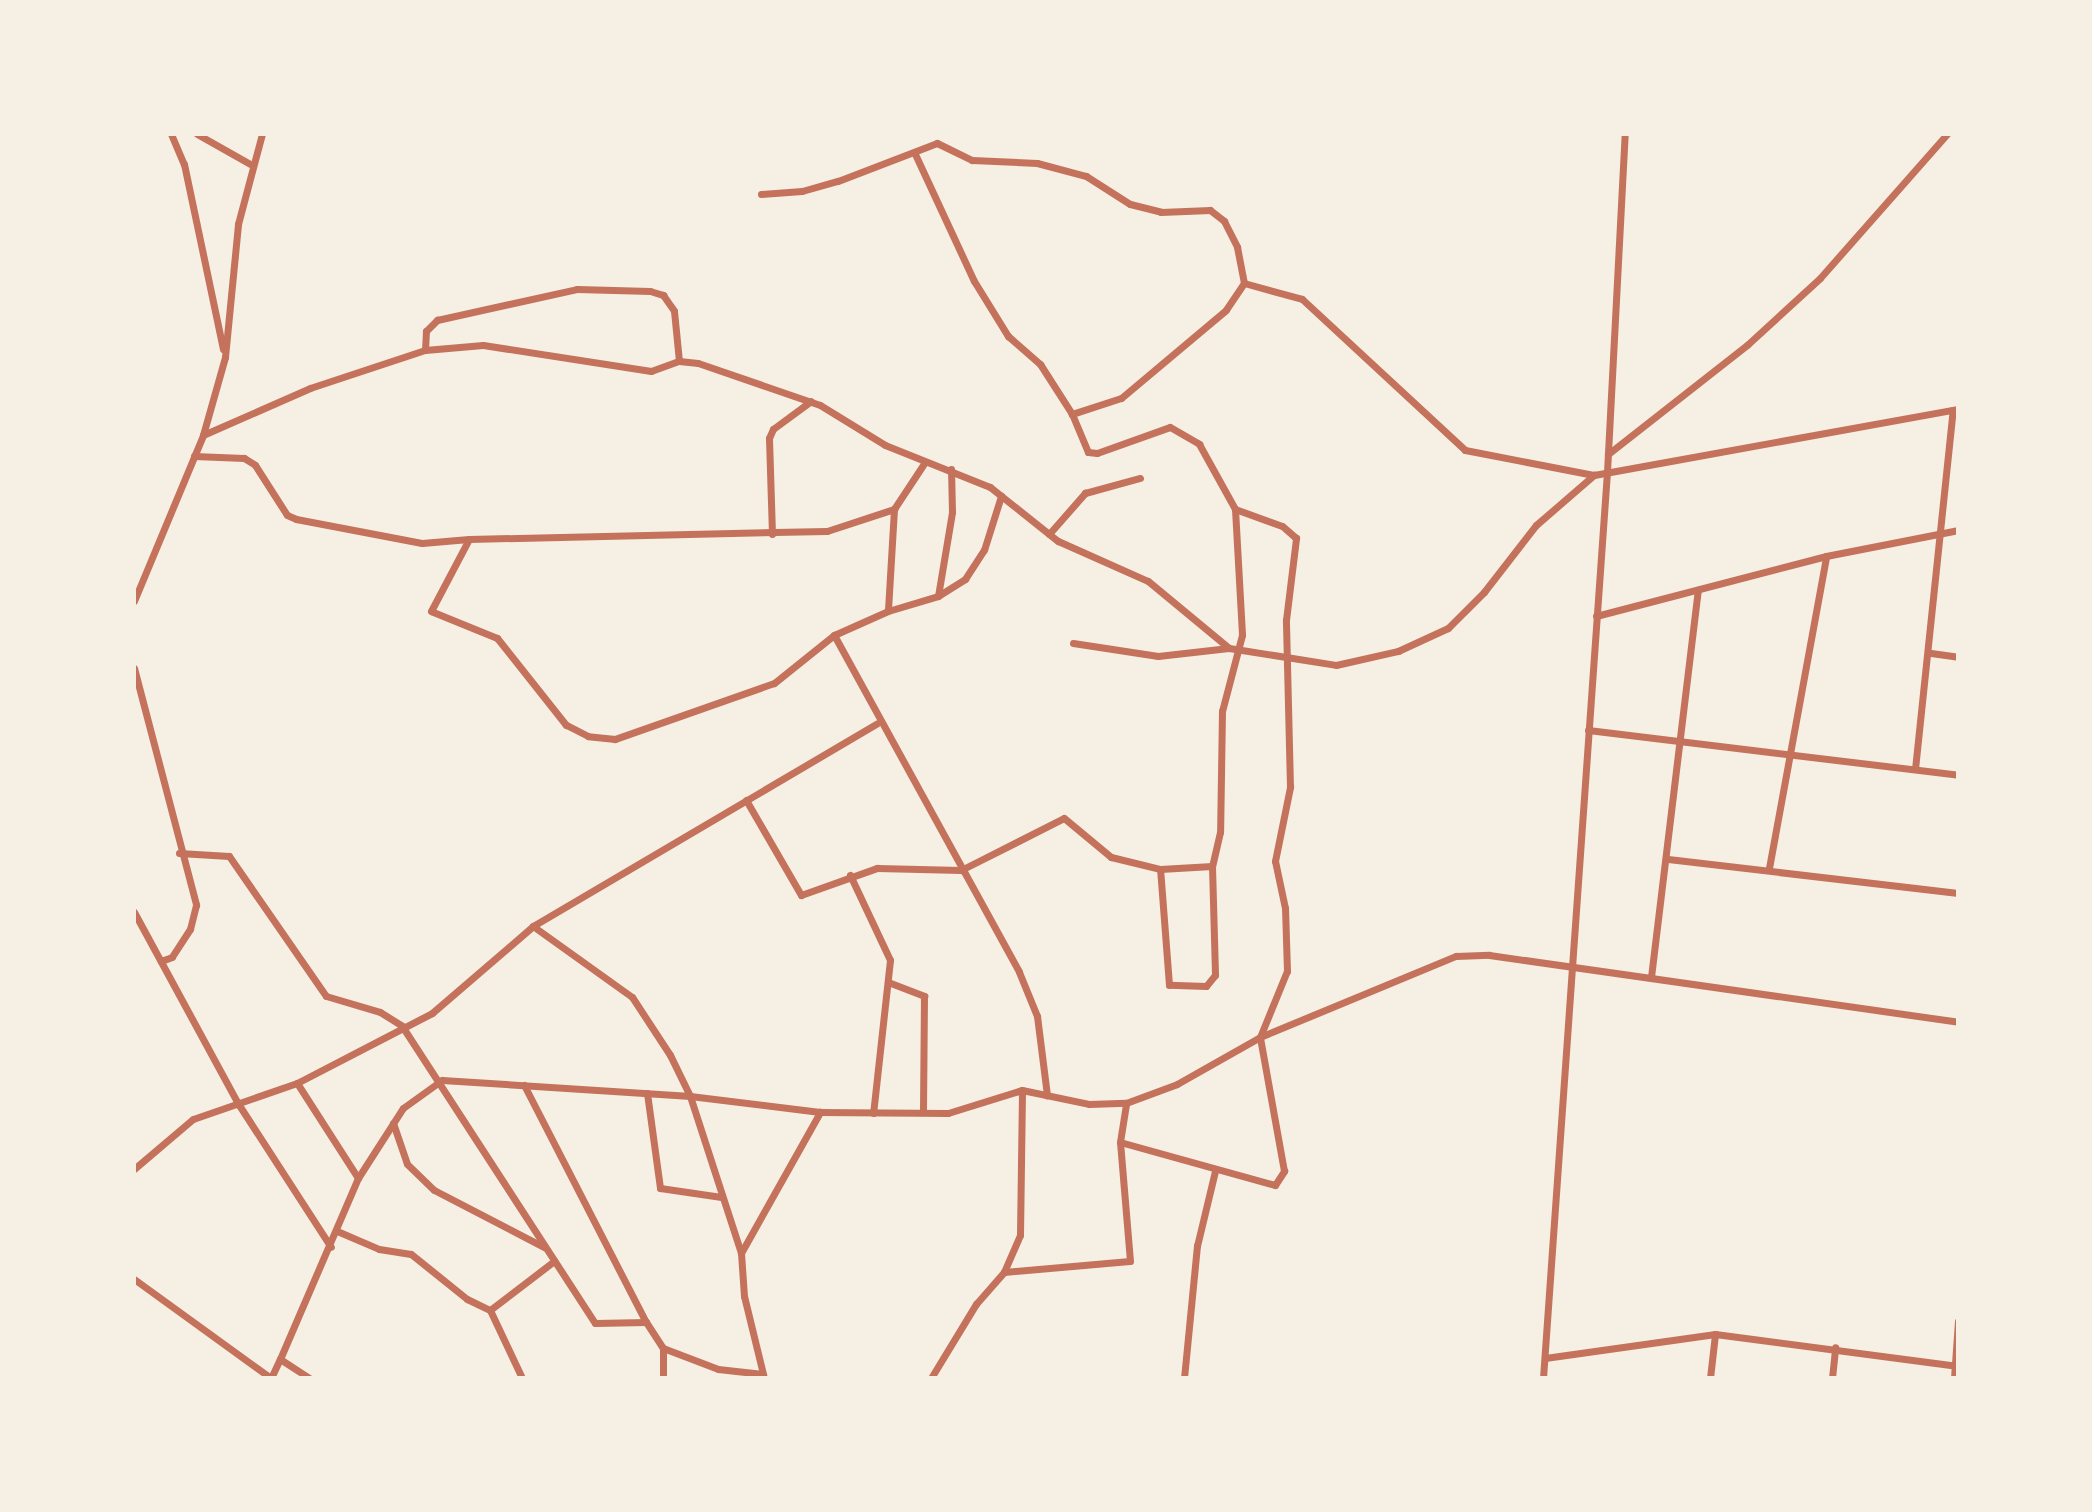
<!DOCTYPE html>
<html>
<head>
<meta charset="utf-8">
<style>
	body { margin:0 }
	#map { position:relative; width:2092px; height:1512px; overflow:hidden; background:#f6efe4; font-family:"IBM Plex Serif",serif }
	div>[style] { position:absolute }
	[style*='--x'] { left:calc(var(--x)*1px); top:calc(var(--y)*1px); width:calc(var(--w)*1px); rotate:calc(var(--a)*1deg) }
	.minor>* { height:7px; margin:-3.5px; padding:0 3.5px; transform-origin:3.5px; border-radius:3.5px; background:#c5725c }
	span { translate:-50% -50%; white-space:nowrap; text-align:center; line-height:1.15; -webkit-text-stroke:8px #f6efe4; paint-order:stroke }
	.frame { position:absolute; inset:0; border:136px solid #f6efe4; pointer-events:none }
</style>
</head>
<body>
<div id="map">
	<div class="minor">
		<i style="--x:171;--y:134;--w:33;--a:67"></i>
		<i style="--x:184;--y:164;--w:189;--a:78.1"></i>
		<i style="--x:197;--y:134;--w:63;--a:29.4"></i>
		<i style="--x:915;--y:154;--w:140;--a:65.1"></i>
		<i style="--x:974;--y:281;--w:65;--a:58.3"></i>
		<i style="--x:1008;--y:336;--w:43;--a:41.2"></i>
		<i style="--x:1040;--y:364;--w:59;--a:57.4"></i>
		<i style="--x:1072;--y:414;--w:41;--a:67.2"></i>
		<i style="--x:1088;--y:452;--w:9;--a:6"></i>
		<i style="--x:1097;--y:453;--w:77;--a:-19.6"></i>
		<i style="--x:1170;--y:427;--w:34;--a:30"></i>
		<i style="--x:1199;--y:444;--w:74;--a:61"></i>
		<i style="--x:1235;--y:509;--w:126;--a:86.8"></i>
		<i style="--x:1242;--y:635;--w:79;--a:104.7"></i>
		<i style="--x:1222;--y:711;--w:121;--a:90.9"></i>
		<i style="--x:1220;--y:832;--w:35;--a:103"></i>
		<i style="--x:1212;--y:866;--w:109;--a:88.4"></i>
		<i style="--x:1215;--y:975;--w:14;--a:129"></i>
		<i style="--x:1206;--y:986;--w:37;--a:-178"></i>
		<i style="--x:1169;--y:985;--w:116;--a:-94.4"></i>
		<i style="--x:1160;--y:869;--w:52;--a:-3.3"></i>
		<i style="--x:761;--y:194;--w:41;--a:-4.2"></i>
		<i style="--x:802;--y:191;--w:37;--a:-16"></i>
		<i style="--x:838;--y:181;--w:106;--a:-21"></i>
		<i style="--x:937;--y:143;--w:39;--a:26"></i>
		<i style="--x:972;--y:160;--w:65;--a:2.6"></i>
		<i style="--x:1037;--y:163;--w:51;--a:14.9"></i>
		<i style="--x:1086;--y:176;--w:52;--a:32.5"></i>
		<i style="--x:1130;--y:204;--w:32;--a:14"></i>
		<i style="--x:1161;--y:212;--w:49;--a:-2.3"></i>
		<i style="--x:1210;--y:210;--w:18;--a:38"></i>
		<i style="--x:1224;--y:221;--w:29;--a:63"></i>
		<i style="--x:1237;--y:247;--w:37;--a:79"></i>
		<i style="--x:1244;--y:283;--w:32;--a:124"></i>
		<i style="--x:1226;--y:310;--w:137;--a:140"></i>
		<i style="--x:1121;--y:398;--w:52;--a:161.9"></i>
		<i style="--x:1244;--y:283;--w:60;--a:15.4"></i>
		<i style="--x:1302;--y:299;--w:222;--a:42.8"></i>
		<i style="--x:1465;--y:450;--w:131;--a:11"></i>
		<i style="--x:1594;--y:475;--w:370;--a:-10.3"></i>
		<i style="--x:425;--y:350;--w:19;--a:-87"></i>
		<i style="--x:426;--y:331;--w:16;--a:-45"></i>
		<i style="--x:437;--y:320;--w:143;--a:-12.5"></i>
		<i style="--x:577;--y:289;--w:73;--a:1.6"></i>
		<i style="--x:650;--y:291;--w:14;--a:17"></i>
		<i style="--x:663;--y:295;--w:19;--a:55"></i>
		<i style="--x:674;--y:311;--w:50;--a:84.3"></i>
		<i style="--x:203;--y:435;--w:117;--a:-23.7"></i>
		<i style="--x:310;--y:388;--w:121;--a:-18.3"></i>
		<i style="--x:425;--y:350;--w:58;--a:-4.9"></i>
		<i style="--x:483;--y:345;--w:170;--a:8.8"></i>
		<i style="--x:651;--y:371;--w:30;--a:-20"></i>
		<i style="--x:679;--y:361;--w:19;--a:6"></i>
		<i style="--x:698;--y:363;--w:129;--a:19"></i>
		<i style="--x:820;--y:405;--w:76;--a:31.6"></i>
		<i style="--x:885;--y:445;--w:113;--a:21.8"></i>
		<i style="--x:990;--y:487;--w:87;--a:38.5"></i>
		<i style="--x:1058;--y:541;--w:98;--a:24"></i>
		<i style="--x:1148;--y:581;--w:105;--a:39.6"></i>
		<i style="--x:1229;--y:648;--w:108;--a:9"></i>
		<i style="--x:1336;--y:665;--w:64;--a:-12.7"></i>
		<i style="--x:1398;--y:651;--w:55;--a:-24.7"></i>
		<i style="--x:1448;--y:628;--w:51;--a:-45"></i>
		<i style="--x:1484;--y:592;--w:85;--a:-52.2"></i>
		<i style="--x:1536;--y:525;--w:77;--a:-40.8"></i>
		<i style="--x:1608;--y:454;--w:177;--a:-38.1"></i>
		<i style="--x:1747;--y:345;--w:99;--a:-42.5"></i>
		<i style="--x:1820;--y:278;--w:192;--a:-48.6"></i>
		<i style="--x:194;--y:456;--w:50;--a:2.3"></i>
		<i style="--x:244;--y:458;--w:13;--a:32"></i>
		<i style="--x:255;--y:465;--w:59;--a:57.4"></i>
		<i style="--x:287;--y:515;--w:10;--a:24"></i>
		<i style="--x:296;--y:519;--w:128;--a:10.8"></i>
		<i style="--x:422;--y:543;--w:47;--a:-4.9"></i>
		<i style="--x:894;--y:509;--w:102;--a:93.4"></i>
		<i style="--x:888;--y:611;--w:59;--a:156"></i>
		<i style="--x:834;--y:635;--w:77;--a:141.3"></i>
		<i style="--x:774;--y:683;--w:169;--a:160.6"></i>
		<i style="--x:615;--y:739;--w:27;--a:-174"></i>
		<i style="--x:588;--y:736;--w:25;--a:-153"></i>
		<i style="--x:566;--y:725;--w:111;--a:-128.4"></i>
		<i style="--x:497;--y:638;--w:71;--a:-157.8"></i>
		<i style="--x:431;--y:611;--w:81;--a:-62.2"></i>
		<i style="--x:469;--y:539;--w:358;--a:-1.3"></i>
		<i style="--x:827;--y:531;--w:71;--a:-18.2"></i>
		<i style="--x:894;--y:509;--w:56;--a:-56.6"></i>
		<i style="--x:772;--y:534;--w:96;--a:-91.8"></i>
		<i style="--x:769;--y:438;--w:10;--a:-66"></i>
		<i style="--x:773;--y:429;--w:47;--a:-36.4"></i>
		<i style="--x:1049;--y:534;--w:55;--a:-48.7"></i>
		<i style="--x:1085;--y:493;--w:57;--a:-15.3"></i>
		<i style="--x:938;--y:596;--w:85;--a:-80.5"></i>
		<i style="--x:952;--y:512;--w:43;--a:-91.3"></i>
		<i style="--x:134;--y:601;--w:180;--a:-67.4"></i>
		<i style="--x:203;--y:435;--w:81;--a:-74.2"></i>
		<i style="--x:225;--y:357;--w:134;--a:-84.4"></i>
		<i style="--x:238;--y:224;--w:93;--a:-75.1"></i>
		<i style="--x:888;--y:611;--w:52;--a:-16.7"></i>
		<i style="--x:938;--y:596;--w:32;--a:-32"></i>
		<i style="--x:965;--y:579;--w:35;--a:-57"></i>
		<i style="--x:984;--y:550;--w:57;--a:-72.5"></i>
		<i style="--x:1596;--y:616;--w:238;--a:-14.6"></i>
		<i style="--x:1826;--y:556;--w:135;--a:-11.1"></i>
		<i style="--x:834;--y:635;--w:384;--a:61.2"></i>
		<i style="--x:1019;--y:972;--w:48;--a:67.8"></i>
		<i style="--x:1037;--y:1016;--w:80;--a:82.8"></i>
		<i style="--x:1073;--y:643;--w:86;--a:8.7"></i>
		<i style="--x:1158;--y:656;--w:71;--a:-6.4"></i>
		<i style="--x:1931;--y:653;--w:27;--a:8"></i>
		<i style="--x:134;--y:668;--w:245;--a:75.3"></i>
		<i style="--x:196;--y:905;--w:25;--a:104"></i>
		<i style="--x:190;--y:929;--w:33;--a:123"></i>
		<i style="--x:172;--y:957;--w:12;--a:160"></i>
		<i style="--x:1588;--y:730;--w:373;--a:6.9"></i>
		<i style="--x:1915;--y:769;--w:361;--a:-84"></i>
		<i style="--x:746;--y:800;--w:110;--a:59.9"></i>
		<i style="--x:801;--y:895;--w:81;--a:-19.6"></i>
		<i style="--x:877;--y:868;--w:84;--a:1.4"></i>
		<i style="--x:961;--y:870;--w:115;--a:-26.8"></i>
		<i style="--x:1064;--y:818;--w:61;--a:39.7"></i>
		<i style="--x:1111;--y:857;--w:50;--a:13.8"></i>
		<i style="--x:179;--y:853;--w:50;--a:3.4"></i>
		<i style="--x:229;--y:856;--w:170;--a:55.3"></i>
		<i style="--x:326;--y:996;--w:56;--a:16.5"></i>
		<i style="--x:380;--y:1012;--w:26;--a:32"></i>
		<i style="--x:402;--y:1026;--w:354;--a:57"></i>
		<i style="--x:595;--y:1323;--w:51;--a:-1.1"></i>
		<i style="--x:646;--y:1322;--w:31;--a:57"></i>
		<i style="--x:663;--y:1348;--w:30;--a:90"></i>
		<i style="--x:1668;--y:859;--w:292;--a:6.7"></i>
		<i style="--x:1769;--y:868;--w:317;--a:-79.6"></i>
		<i style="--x:850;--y:875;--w:94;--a:64.8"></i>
		<i style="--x:890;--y:960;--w:154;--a:96.3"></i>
		<i style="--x:134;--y:912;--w:220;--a:61.5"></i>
		<i style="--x:239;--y:1105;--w:169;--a:57.1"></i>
		<i style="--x:1651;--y:977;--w:390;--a:-83.1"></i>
		<i style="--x:888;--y:982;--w:39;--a:21"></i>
		<i style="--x:924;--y:996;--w:115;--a:90.5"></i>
		<i style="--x:297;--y:1083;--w:113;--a:57.3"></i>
		<i style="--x:524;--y:1085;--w:267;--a:62.8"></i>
		<i style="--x:647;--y:1093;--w:96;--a:82.2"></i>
		<i style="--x:660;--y:1188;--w:62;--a:8.4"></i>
		<i style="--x:393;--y:1123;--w:43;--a:71.1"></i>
		<i style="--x:407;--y:1164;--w:37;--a:44"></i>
		<i style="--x:434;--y:1190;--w:124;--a:27.4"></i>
		<i style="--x:1120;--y:1142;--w:161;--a:15.5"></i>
		<i style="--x:1275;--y:1185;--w:17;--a:-57"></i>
		<i style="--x:1284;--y:1171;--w:136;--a:-100.2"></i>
		<i style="--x:1260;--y:1037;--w:212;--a:-22.5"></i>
		<i style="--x:1456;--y:956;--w:33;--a:-2"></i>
		<i style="--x:1489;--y:955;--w:474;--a:8.1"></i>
		<i style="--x:134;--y:1169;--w:77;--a:-40.3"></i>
		<i style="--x:193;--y:1119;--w:110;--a:-19.1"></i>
		<i style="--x:297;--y:1083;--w:152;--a:-27.4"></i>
		<i style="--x:432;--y:1013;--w:133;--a:-40.7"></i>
		<i style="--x:337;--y:1231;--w:46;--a:23.2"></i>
		<i style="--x:379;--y:1249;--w:32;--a:9"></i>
		<i style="--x:411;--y:1254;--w:72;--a:38.8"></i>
		<i style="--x:467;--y:1299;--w:25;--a:26"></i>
		<i style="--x:741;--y:1253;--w:162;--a:-60.7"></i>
		<i style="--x:1004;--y:1272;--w:40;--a:-66.6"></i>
		<i style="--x:1020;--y:1235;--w:145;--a:-89.2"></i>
		<i style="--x:134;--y:1279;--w:169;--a:35.9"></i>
		<i style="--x:271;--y:1378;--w:21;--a:-65"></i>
		<i style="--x:280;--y:1359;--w:35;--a:33"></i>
		<i style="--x:663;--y:1348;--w:59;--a:20.9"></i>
		<i style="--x:718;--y:1369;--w:45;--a:6.3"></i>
		<i style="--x:1545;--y:1358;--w:172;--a:-8"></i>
		<i style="--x:1715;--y:1334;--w:245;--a:7.5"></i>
		<i style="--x:280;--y:1359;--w:197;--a:-66.7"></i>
		<i style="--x:358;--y:1178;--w:83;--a:-57.3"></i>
		<i style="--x:403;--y:1108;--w:48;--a:-35.7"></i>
		<i style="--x:442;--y:1080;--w:249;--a:3.7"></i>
		<i style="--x:690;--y:1096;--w:131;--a:7"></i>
		<i style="--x:820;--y:1112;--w:128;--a:0.4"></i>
		<i style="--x:948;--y:1113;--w:77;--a:-17.3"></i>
		<i style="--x:1022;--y:1090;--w:68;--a:11.8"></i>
		<i style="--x:1089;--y:1104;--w:37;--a:-2"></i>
		<i style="--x:1126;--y:1103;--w:54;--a:-20.4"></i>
		<i style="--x:1177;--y:1084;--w:95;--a:-29.5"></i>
		<i style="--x:1260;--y:1037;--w:71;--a:-67.8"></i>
		<i style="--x:1287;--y:971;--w:63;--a:-91.8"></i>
		<i style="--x:1285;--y:908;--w:48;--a:-102"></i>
		<i style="--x:1275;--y:861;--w:76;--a:-78.5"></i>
		<i style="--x:1290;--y:787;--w:167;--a:-91.4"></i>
		<i style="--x:1286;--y:620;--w:83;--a:-83"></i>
		<i style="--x:1296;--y:538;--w:18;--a:-139"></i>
		<i style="--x:1282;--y:526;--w:50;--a:-160.1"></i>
		<i style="--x:522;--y:1378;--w:75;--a:-115.2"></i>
		<i style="--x:490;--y:1310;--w:81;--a:-37.4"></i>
		<i style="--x:764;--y:1378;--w:84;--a:-103.7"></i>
		<i style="--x:744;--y:1296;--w:43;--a:-94"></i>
		<i style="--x:741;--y:1253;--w:165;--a:-108"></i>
		<i style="--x:690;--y:1096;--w:46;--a:-116"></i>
		<i style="--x:670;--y:1055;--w:69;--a:-123.2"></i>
		<i style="--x:632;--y:997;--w:122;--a:-144.4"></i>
		<i style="--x:533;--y:926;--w:399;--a:-30.5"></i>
		<i style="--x:931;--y:1378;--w:87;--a:-58.7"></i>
		<i style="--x:976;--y:1304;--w:43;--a:-48.8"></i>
		<i style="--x:1004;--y:1272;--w:126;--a:-5"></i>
		<i style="--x:1130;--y:1261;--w:119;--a:-94.8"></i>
		<i style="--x:1120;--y:1142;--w:39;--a:-81"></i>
		<i style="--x:1184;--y:1378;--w:133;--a:-84.4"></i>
		<i style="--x:1197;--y:1246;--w:77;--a:-76.5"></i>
		<i style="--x:1543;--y:1378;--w:908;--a:-85.96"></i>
		<i style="--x:1607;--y:472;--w:338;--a:-87"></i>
		<i style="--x:1710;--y:1378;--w:44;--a:-83.5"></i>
		<i style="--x:1832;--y:1378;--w:31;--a:-84"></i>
		<i style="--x:1954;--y:1378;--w:57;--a:-86"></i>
	</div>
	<div class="frame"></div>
</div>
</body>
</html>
